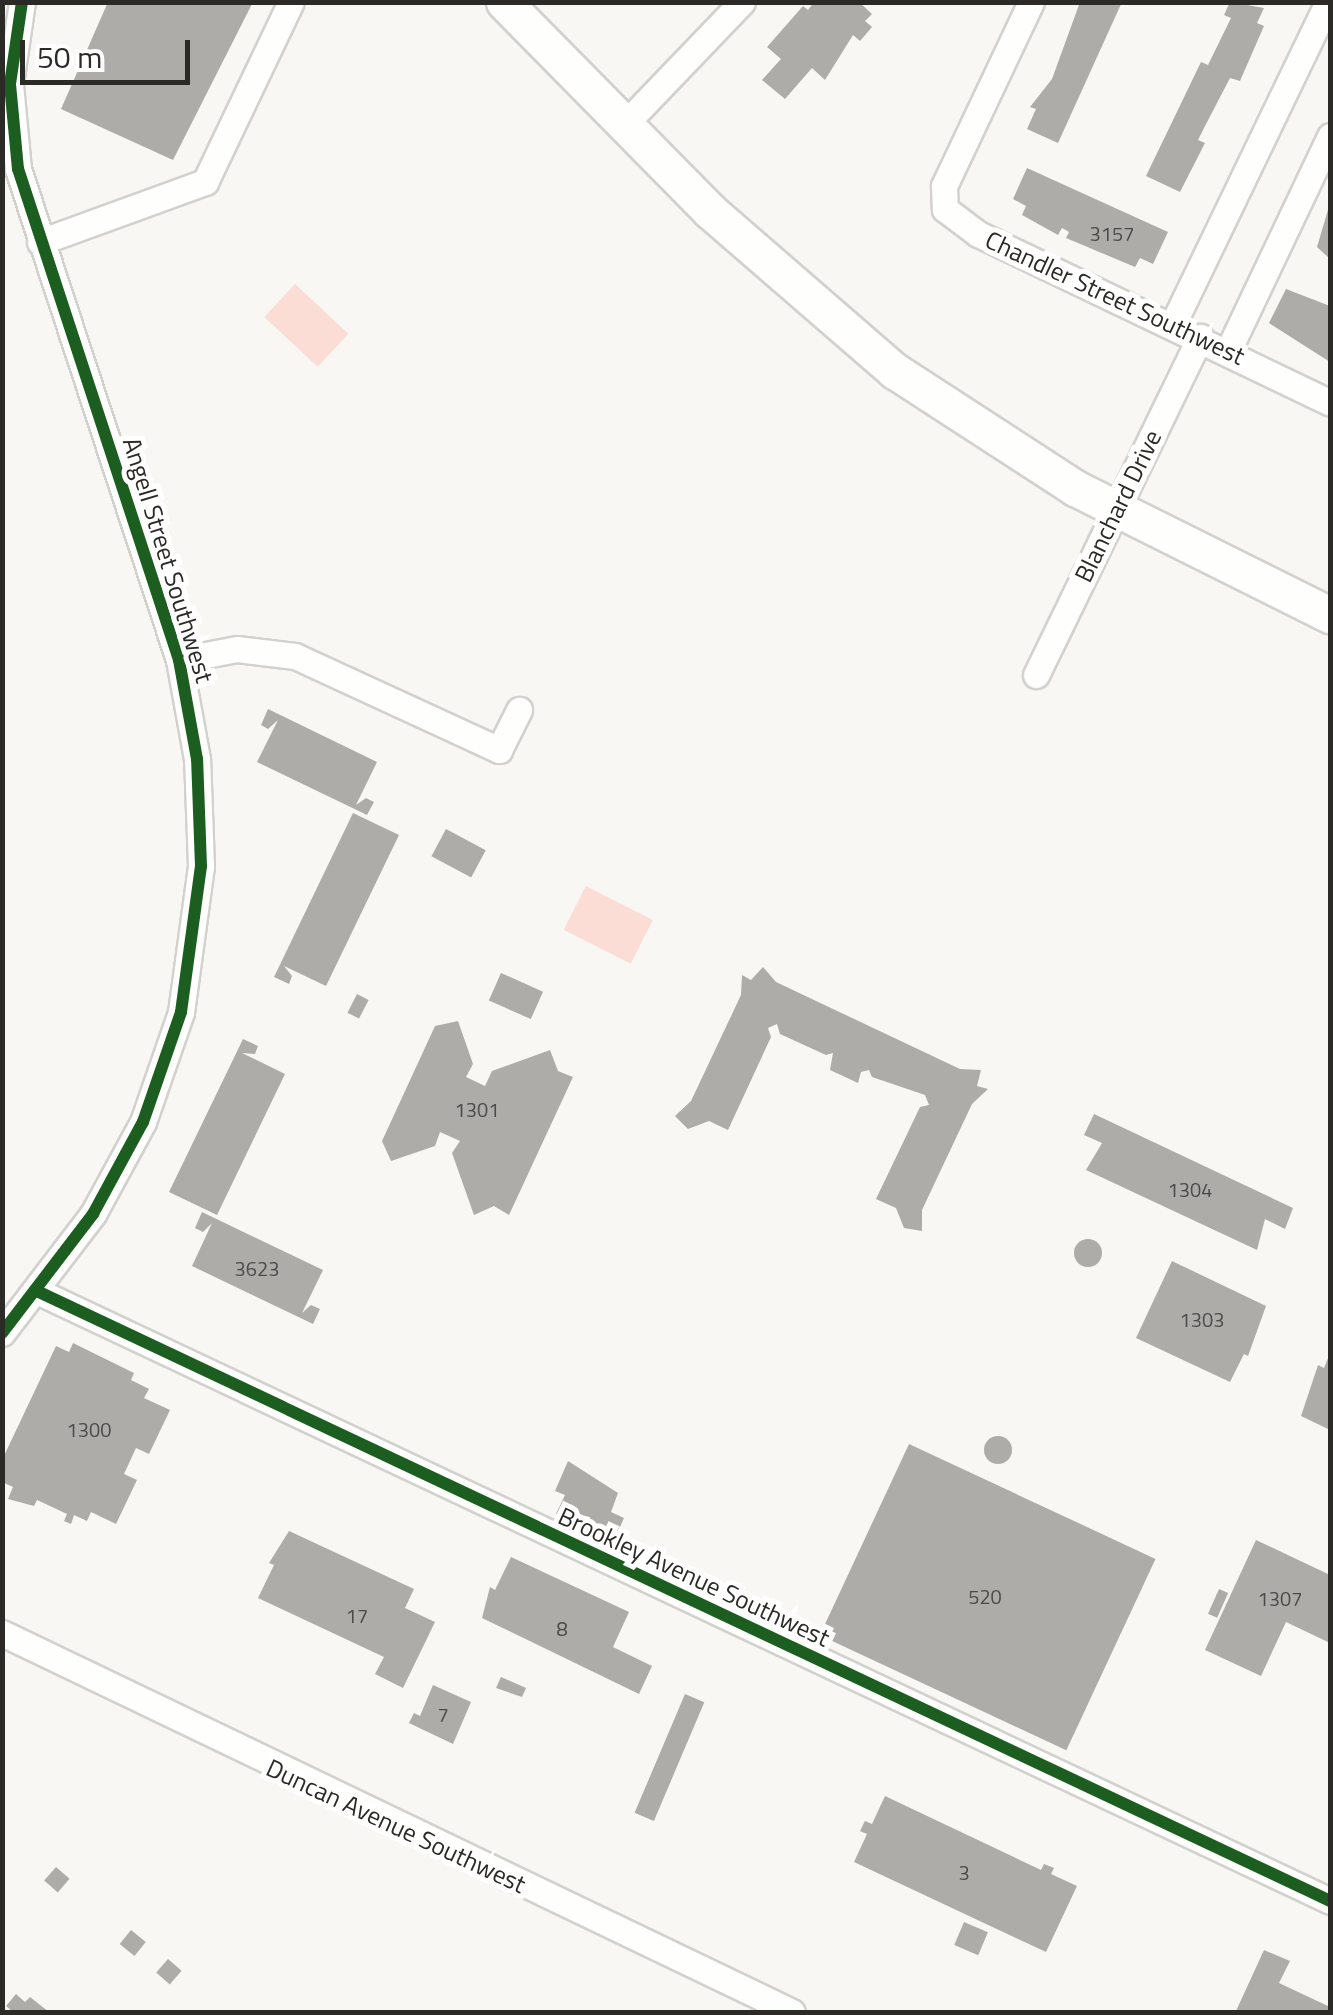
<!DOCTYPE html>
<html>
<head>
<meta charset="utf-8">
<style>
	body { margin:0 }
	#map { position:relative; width:1333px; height:2015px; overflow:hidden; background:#f9f7f3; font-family:"Titillium Web",sans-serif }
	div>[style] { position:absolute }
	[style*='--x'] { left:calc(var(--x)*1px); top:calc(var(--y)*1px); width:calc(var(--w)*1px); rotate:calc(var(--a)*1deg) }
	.green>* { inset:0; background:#fcddd5; transform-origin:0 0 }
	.building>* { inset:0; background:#adaca9; transform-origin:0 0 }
	.round { border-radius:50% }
	.roads { filter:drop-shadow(2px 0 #d3d1ce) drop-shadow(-2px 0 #d3d1ce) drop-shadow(0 2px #d3d1ce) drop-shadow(0 -2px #d3d1ce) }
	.street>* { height:25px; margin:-12.5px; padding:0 12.5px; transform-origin:12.5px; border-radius:12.5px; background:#fefefd }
	.secondary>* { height:35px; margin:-17.5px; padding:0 17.5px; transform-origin:17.5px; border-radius:17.5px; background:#fefefd }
	.cycleway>* { height:12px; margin:-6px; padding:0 6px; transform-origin:6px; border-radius:6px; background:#1b5e20 }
	span { translate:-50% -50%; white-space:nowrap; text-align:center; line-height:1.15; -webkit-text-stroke:10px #fff; paint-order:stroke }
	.number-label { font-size:20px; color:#4c4a48 }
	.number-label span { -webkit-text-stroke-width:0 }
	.street-label { font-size:25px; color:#2c2a27 }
	.frame { position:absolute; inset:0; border:5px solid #2c2a27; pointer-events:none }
	.scale { position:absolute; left:20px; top:40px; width:170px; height:45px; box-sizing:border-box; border:5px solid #2c2a27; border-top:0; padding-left:12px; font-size:30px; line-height:35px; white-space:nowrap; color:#2c2a27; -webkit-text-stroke:8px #fff; paint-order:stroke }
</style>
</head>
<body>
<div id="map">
	<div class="green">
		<i style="left:295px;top:284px;width:73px;height:45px;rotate:43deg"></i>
		<i style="left:586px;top:886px;width:75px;height:49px;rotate:27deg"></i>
	</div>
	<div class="building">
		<i style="clip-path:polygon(108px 2px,253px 2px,173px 160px,61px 109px)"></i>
		<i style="clip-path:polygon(814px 2px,859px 2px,872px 14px,865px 21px,872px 27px,860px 41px,853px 35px,825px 80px,812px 68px,785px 99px,762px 80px,781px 59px,767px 47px,803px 6px,808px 10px)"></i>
		<i style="clip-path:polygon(1080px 2px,1122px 2px,1058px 143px,1027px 129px,1036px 109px,1030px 107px,1052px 79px)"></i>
		<i style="clip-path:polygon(1230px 2px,1264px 8px,1257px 23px,1264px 26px,1240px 81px,1230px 78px,1204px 128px,1198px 140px,1205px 143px,1180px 192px,1146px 176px,1201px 62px,1208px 65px,1231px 18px,1224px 15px)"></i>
		<i style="clip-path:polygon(1027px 168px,1168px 232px,1153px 264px,1140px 258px,1135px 267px,1066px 238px,1069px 232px,1062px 228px,1058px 235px,1022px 215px,1026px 206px,1013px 199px)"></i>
		<i style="clip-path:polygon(1330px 203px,1330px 259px,1317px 247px)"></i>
		<i style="clip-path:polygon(1286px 289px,1330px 306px,1330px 362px,1269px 323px)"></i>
		<i style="clip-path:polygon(268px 709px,377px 762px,356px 805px,366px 798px,374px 802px,367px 815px,257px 762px,278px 720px,268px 729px,261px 725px)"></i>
		<i style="clip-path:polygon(353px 813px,399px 835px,326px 986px,284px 966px,292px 976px,289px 984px,274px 977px)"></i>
		<i style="left:446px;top:829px;width:45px;height:31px;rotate:28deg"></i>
		<i style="clip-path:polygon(763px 967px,776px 982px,960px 1069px,981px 1070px,977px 1086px,988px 1089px,972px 1104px,922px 1210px,922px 1231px,904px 1228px,896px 1208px,876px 1199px,920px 1107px,929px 1105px,925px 1095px,872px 1077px,869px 1070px,861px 1072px,858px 1083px,830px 1070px,833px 1053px,826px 1055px,780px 1034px,777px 1024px,768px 1028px,771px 1037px,728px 1130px,709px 1121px,688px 1129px,675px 1116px,691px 1101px,741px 995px,742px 975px,751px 980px)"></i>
		<i style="left:501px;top:973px;width:46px;height:30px;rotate:24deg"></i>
		<i style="left:357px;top:994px;width:13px;height:21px;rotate:27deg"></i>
		<i style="clip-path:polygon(458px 1021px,473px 1064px,466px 1077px,485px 1086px,492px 1071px,550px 1050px,558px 1071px,573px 1077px,509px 1215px,494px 1206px,474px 1215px,452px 1153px,460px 1141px,440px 1132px,435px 1146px,391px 1161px,382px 1141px,435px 1026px)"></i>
		<i style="clip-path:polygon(243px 1039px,258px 1046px,255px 1054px,242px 1053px,285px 1074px,217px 1215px,169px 1192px)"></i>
		<i style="clip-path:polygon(1094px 1114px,1293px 1208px,1285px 1229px,1265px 1219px,1257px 1250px,1086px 1170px,1102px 1143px,1084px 1135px)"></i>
		<i style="clip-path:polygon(202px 1212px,323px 1270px,302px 1313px,311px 1305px,320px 1309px,313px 1324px,192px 1266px,212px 1223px,203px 1232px,195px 1228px)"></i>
		<i class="round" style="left:1074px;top:1239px;width:28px;height:28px"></i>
		<i style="clip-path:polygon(1172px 1261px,1266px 1306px,1248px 1356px,1244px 1354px,1230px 1382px,1136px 1338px)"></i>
		<i style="clip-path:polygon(73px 1343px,134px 1373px,131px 1380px,149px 1389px,144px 1398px,170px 1410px,149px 1454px,136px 1448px,124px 1474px,137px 1480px,116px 1524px,91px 1512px,87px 1521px,74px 1515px,71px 1524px,64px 1521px,67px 1514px,37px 1500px,34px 1506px,8px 1499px,13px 1487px,2px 1482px,2px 1460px,56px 1346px,69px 1352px)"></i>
		<i style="clip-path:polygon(1330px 1353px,1330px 1430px,1301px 1416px,1318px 1365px,1324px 1368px)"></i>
		<i class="round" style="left:984px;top:1436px;width:28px;height:28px"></i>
		<i style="left:909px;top:1444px;width:272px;height:211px;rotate:25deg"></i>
		<i style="clip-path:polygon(568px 1461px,618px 1493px,611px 1512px,624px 1518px,614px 1541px,556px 1514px,565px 1495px,555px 1491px)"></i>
		<i style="clip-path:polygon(289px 1531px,414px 1589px,405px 1608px,435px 1622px,403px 1688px,375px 1674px,384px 1657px,258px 1598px,274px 1565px,269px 1563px)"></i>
		<i style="clip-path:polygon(1256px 1540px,1330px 1575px,1330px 1643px,1286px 1622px,1261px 1676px,1205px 1650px)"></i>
		<i style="clip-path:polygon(511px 1557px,629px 1612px,613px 1647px,652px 1666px,639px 1694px,482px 1618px,490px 1587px,495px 1590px)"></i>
		<i style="left:1219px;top:1589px;width:10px;height:27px;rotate:24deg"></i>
		<i style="clip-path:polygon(501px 1677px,526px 1688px,522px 1697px,496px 1688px)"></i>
		<i style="clip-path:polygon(433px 1685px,471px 1702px,453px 1744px,409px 1723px,414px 1713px,420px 1716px)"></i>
		<i style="left:685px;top:1694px;width:21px;height:129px;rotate:23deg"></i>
		<i style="clip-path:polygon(885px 1796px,1041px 1870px,1044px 1864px,1054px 1868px,1051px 1874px,1077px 1886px,1046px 1952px,854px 1862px,867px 1834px,860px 1831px,865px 1821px,872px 1824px)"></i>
		<i style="left:56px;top:1867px;width:18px;height:18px;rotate:41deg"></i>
		<i style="left:964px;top:1922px;width:26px;height:25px;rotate:23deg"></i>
		<i style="left:131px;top:1930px;width:19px;height:18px;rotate:39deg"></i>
		<i style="clip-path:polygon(1264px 1950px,1290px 1961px,1279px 1983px,1330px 2007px,1330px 2012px,1236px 2011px)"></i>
		<i style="left:168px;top:1959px;width:18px;height:18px;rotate:41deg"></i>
		<i style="clip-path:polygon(16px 1994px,25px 2002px,30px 1997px,49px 2012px,13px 2012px,6px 2006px)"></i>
	</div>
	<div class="roads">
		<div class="street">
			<i style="--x:1031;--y:2;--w:204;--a:115.3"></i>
			<i style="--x:944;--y:186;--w:23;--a:88"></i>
			<i style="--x:945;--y:209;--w:41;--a:37.1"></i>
			<i style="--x:978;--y:234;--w:390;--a:25.6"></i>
			<i style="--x:623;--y:126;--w:172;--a:-46.2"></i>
			<i style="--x:40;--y:242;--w:176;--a:-20"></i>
			<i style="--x:205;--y:182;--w:199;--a:-64.5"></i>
			<i style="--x:1172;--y:326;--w:360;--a:-64.3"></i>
			<i style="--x:1228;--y:351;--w:238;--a:-64.6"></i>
			<i style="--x:179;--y:660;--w:59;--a:-10.7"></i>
			<i style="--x:237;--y:649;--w:58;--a:6.9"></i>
			<i style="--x:295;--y:656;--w:225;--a:24.7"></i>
			<i style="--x:499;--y:750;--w:45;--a:-63.4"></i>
			<i style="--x:1036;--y:675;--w:376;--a:-64.1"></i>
			<i style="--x:39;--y:1292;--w:1427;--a:25.25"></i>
			<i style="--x:2;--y:1333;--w:150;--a:-52.6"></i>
			<i style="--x:93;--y:1214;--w:105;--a:-61.5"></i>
			<i style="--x:143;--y:1122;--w:116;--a:-70.9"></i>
			<i style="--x:181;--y:1012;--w:147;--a:-82.2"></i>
			<i style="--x:201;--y:866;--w:107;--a:-92.1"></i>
			<i style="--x:197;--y:759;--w:101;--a:-100.3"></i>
			<i style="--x:179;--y:660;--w:517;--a:-108.15"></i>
			<i style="--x:18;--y:169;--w:85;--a:-95.4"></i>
			<i style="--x:10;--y:84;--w:83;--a:-81.7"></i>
			<i style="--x:2;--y:1633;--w:876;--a:25.63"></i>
		</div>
		<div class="secondary">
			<i style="--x:504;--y:2;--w:293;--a:45.4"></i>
			<i style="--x:710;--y:211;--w:245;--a:40.9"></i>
			<i style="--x:895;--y:371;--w:215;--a:33"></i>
			<i style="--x:1075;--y:488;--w:285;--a:26.5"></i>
		</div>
	</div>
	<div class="cycleway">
		<i style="--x:39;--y:1292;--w:1427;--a:25.25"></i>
		<i style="--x:2;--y:1333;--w:150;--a:-52.6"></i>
		<i style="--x:93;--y:1214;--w:105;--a:-61.5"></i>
		<i style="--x:143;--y:1122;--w:116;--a:-70.9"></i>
		<i style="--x:181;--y:1012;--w:147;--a:-82.2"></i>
		<i style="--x:201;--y:866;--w:107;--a:-92.1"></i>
		<i style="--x:197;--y:759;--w:101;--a:-100.3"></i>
		<i style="--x:179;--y:660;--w:517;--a:-108.15"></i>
		<i style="--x:18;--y:169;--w:85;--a:-95.4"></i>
		<i style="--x:10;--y:84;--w:83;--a:-81.7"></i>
	</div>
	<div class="number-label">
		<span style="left:1112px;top:233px">3157</span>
		<span style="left:477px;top:1109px">1301</span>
		<span style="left:1190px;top:1189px">1304</span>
		<span style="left:257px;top:1268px">3623</span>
		<span style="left:1202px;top:1319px">1303</span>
		<span style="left:89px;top:1429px">1300</span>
		<span style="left:985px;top:1596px">520</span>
		<span style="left:1280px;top:1598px">1307</span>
		<span style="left:357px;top:1615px">17</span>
		<span style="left:562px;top:1628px">8</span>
		<span style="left:443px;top:1714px">7</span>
		<span style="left:964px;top:1872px">3</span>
	</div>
	<div class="street-label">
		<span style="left:1115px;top:298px;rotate:25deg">Chandler Street Southwest</span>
		<span style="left:1118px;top:506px;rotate:-64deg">Blanchard Drive</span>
		<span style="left:168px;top:560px;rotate:73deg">Angell Street Southwest</span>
		<span style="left:694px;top:1577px;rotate:25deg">Brookley Avenue Southwest</span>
		<span style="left:396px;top:1826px;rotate:25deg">Duncan Avenue Southwest</span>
	</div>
	<div class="frame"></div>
	<div class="scale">50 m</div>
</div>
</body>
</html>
